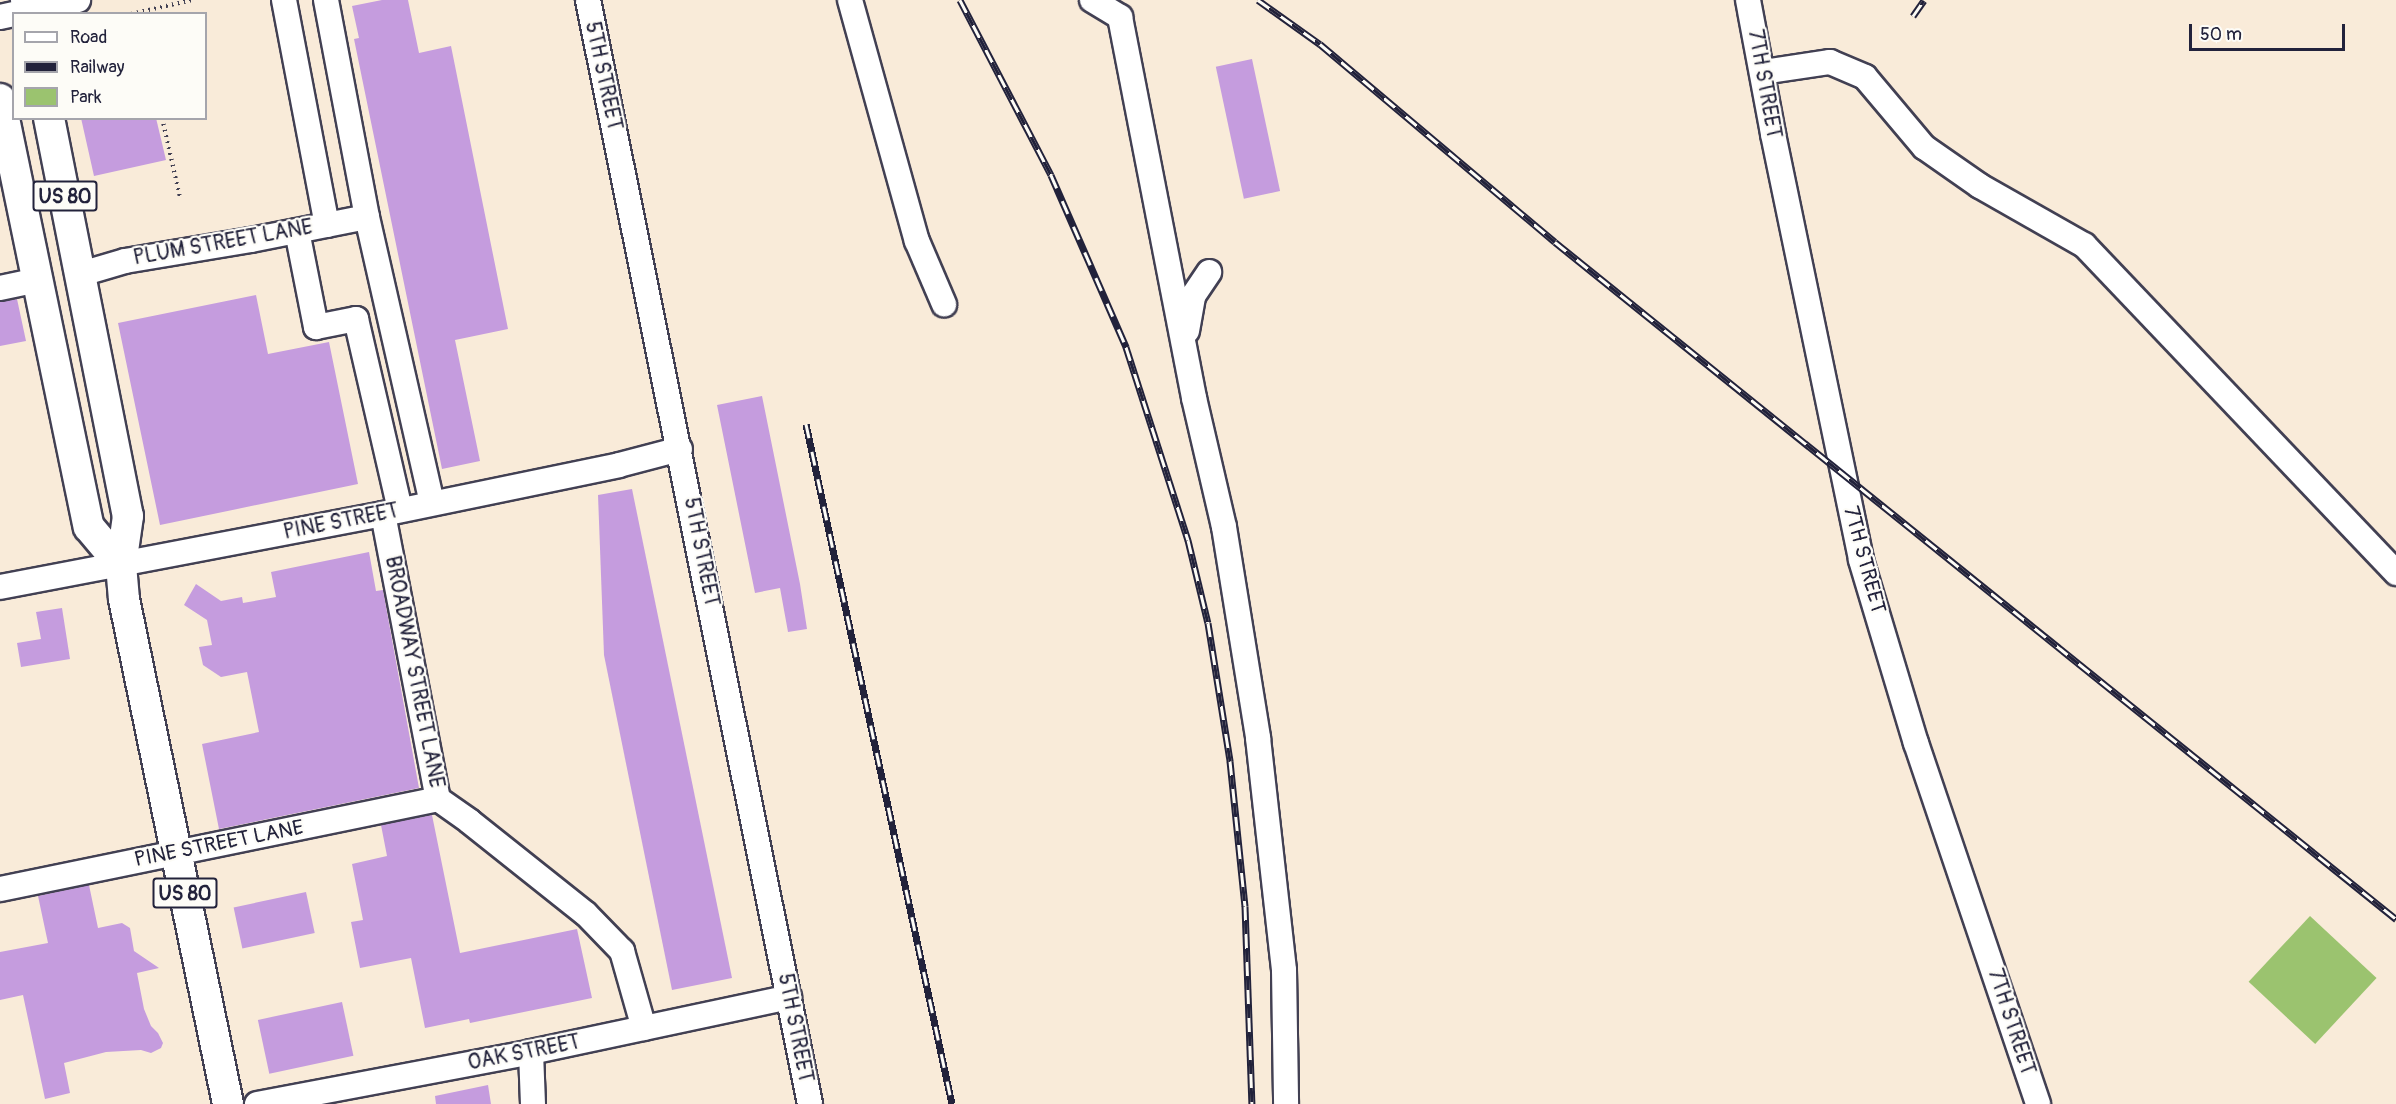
<!DOCTYPE html>
<html>
<head>
<meta charset="utf-8">
<style>
	body { margin:0 }
	#map { position:relative; width:2396px; height:1104px; overflow:hidden; background:#f9ebd9; font-family:Pangolin,sans-serif }
	div>[style] { position:absolute }
	[style*='--x'] { left:calc(var(--x)*1px); top:calc(var(--y)*1px); width:calc(var(--w)*1px); rotate:calc(var(--a)*1deg) }
	.green>* { inset:0; background:#9bc36f; transform-origin:0 0 }
	.building>* { inset:0; background:#c59cde; transform-origin:0 0 }
	.path>* { height:4px; margin-top:-2px; transform-origin:0; background:repeating-linear-gradient(90deg,#424053 0 1.5px,transparent 0 6px) }
	.roads { filter:drop-shadow(2px 0 #424053) drop-shadow(-2px 0 #424053) drop-shadow(0 2px #424053) drop-shadow(0 -2px #424053) }
	.minor>* { height:24px; margin:-12px; padding:0 12px; transform-origin:12px; border-radius:12px; background:#fff }
	.major>* { height:30px; margin:-15px; padding:0 15px; transform-origin:15px; border-radius:15px; background:#fff }
	.rail>* { height:7px; margin-top:-3.5px; transform-origin:0; background:repeating-linear-gradient(90deg,#fdfcf7 0 14px,#22223b 0 28px); box-sizing:border-box; border-block:2px solid #22223b }
	span { translate:-50% -50%; white-space:nowrap; text-align:center; line-height:1.15; -webkit-text-stroke:4.5px #fdfcf7; paint-order:stroke }
	.shield-label span { padding:2px 4px; background:#fdfcf7; border:2px solid; border-radius:4px; -webkit-text-stroke-width:0 }
	.shield-label { font-size:20px; color:#22223b; font-weight:700 }
	.street-label { font-size:21px; color:#22223b }
	.legend { position:absolute; left:12px; top:12px; width:195px; height:108px; box-sizing:border-box; background:#fdfcf7; border:2px solid #a5a5ac; margin:0; padding:8px 10px; list-style:none; font-size:18px; color:#22223b }
	.legend li { display:flex; align-items:center; gap:12px; height:30px }
	.legend b { width:30px; border:2px solid #a5a5ac }
	.scale { position:absolute; left:2189px; top:24px; width:156px; height:27px; box-sizing:border-box; border:3px solid #22223b; border-top:0; padding-left:8px; font-size:18px; line-height:21px; white-space:nowrap; color:#22223b; -webkit-text-stroke:4px #fdfcf7; paint-order:stroke }
</style>
</head>
<body>
<div id="map">
	<div class="green">
		<i style="left:2310px;top:916px;width:91px;height:90px;rotate:43deg"></i>
	</div>
	<div class="building">
		<i style="clip-path:polygon(382px 0,408px 0,419px 53px,451px 46px,508px 329px,455px 340px,480px 461px,442px 469px,354px 39px,359px 38px,352px 6px)"></i>
		<i style="left:1252px;top:59px;width:135px;height:37px;rotate:78deg"></i>
		<i style="clip-path:polygon(81px 118px,156px 118px,166px 160px,94px 176px)"></i>
		<i style="clip-path:polygon(256px 295px,268px 354px,329px 342px,358px 484px,160px 525px,118px 323px)"></i>
		<i style="clip-path:polygon(17px 299px,26px 341px,0 346px,0 302px)"></i>
		<i style="clip-path:polygon(762px 396px,800px 584px,807px 629px,788px 632px,780px 588px,755px 593px,717px 405px)"></i>
		<i style="clip-path:polygon(632px 489px,732px 978px,672px 990px,604px 655px,598px 495px)"></i>
		<i style="clip-path:polygon(369px 552px,376px 591px,383px 590px,419px 788px,219px 829px,202px 744px,259px 732px,247px 672px,221px 677px,203px 665px,199px 647px,212px 645px,207px 620px,184px 605px,196px 584px,221px 601px,242px 597px,243px 603px,276px 597px,271px 572px)"></i>
		<i style="clip-path:polygon(62px 608px,70px 659px,21px 667px,17px 643px,41px 639px,36px 612px)"></i>
		<i style="clip-path:polygon(432px 815px,460px 953px,577px 929px,592px 998px,470px 1023px,469px 1019px,425px 1028px,411px 958px,360px 968px,351px 922px,363px 920px,352px 864px,387px 856px,381px 825px)"></i>
		<i style="clip-path:polygon(89px 885px,98px 928px,122px 923px,130px 928px,134px 951px,159px 968px,137px 973px,144px 1009px,151px 1026px,158px 1033px,163px 1043px,161px 1048px,151px 1053px,141px 1050px,106px 1052px,64px 1063px,70px 1093px,45px 1099px,23px 995px,0 1000px,0 952px,48px 943px,38px 896px)"></i>
		<i style="left:306px;top:892px;width:42px;height:74px;rotate:78deg"></i>
		<i style="left:342px;top:1002px;width:55px;height:86px;rotate:78deg"></i>
		<i style="clip-path:polygon(488px 1085px,491px 1104px,436px 1104px,435px 1096px)"></i>
	</div>
	<div class="path">
		<i style="--x:131;--y:14;--w:63;--a:-12.9"></i>
		<i style="--x:162;--y:118;--w:81;--a:77.2"></i>
	</div>
	<div class="roads">
		<div class="minor">
			<i style="--x:284;--y:0;--w:229;--a:79.2"></i>
			<i style="--x:326;--y:0;--w:221;--a:79.3"></i>
			<i style="--x:367;--y:217;--w:293;--a:77.2"></i>
			<i style="--x:588;--y:0;--w:1126;--a:78.63"></i>
			<i style="--x:850;--y:0;--w:250;--a:74.5"></i>
			<i style="--x:917;--y:241;--w:69;--a:66.8"></i>
			<i style="--x:1092;--y:0;--w:33;--a:31"></i>
			<i style="--x:1120;--y:17;--w:388;--a:79"></i>
			<i style="--x:1194;--y:398;--w:132;--a:76.9"></i>
			<i style="--x:1224;--y:527;--w:214;--a:80.8"></i>
			<i style="--x:1258;--y:738;--w:233;--a:83.6"></i>
			<i style="--x:1284;--y:970;--w:134;--a:89.1"></i>
			<i style="--x:1748;--y:0;--w:136;--a:79.4"></i>
			<i style="--x:1773;--y:134;--w:435;--a:78.3"></i>
			<i style="--x:1861;--y:560;--w:191;--a:73.3"></i>
			<i style="--x:1916;--y:743;--w:381;--a:71.3"></i>
			<i style="--x:0;--y:17;--w:80;--a:-12.3"></i>
			<i style="--x:1763;--y:72;--w:68;--a:-8.5"></i>
			<i style="--x:1830;--y:62;--w:38;--a:23"></i>
			<i style="--x:1865;--y:77;--w:92;--a:49.9"></i>
			<i style="--x:1924;--y:147;--w:68;--a:34.9"></i>
			<i style="--x:1980;--y:186;--w:120;--a:29.6"></i>
			<i style="--x:2084;--y:245;--w:453;--a:46.4"></i>
			<i style="--x:297;--y:231;--w:98;--a:78.8"></i>
			<i style="--x:316;--y:327;--w:41;--a:-11.3"></i>
			<i style="--x:356;--y:319;--w:196;--a:77"></i>
			<i style="--x:81;--y:274;--w:46;--a:-16.5"></i>
			<i style="--x:125;--y:261;--w:128;--a:-9.5"></i>
			<i style="--x:251;--y:240;--w:118;--a:-11.2"></i>
			<i style="--x:0;--y:288;--w:40;--a:-12"></i>
			<i style="--x:1187;--y:331;--w:36;--a:-80"></i>
			<i style="--x:1193;--y:296;--w:29;--a:-56"></i>
			<i style="--x:383;--y:514;--w:290;--a:79.1"></i>
			<i style="--x:438;--y:799;--w:38;--a:35"></i>
			<i style="--x:469;--y:821;--w:149;--a:38.5"></i>
			<i style="--x:586;--y:914;--w:52;--a:45.8"></i>
			<i style="--x:622;--y:951;--w:80;--a:74.1"></i>
			<i style="--x:0;--y:587;--w:390;--a:-10.8"></i>
			<i style="--x:383;--y:514;--w:241;--a:-11.7"></i>
			<i style="--x:619;--y:465;--w:63;--a:-14.7"></i>
			<i style="--x:0;--y:889;--w:447;--a:-11.6"></i>
			<i style="--x:531;--y:1052;--w:52;--a:87.8"></i>
			<i style="--x:257;--y:1104;--w:279;--a:-10.7"></i>
			<i style="--x:531;--y:1052;--w:264;--a:-12"></i>
		</div>
		<div class="major">
			<i style="--x:26;--y:0;--w:15;--a:74"></i>
			<i style="--x:0;--y:99;--w:437;--a:78.3"></i>
			<i style="--x:89;--y:527;--w:50;--a:49.9"></i>
			<i style="--x:49;--y:118;--w:406;--a:78.8"></i>
			<i style="--x:128;--y:516;--w:49;--a:98.1"></i>
			<i style="--x:121;--y:565;--w:34;--a:85"></i>
			<i style="--x:124;--y:599;--w:516;--a:78.36"></i>
		</div>
	</div>
	<div class="rail">
		<i style="--x:960;--y:0;--w:197;--a:62.5"></i>
		<i style="--x:1051;--y:175;--w:188;--a:66.4"></i>
		<i style="--x:1126;--y:347;--w:203;--a:72.2"></i>
		<i style="--x:1188;--y:540;--w:85;--a:76.5"></i>
		<i style="--x:1208;--y:623;--w:140;--a:80.9"></i>
		<i style="--x:1230;--y:761;--w:146;--a:84.1"></i>
		<i style="--x:1245;--y:906;--w:198;--a:88"></i>
		<i style="--x:1258;--y:0;--w:76;--a:35.4"></i>
		<i style="--x:1320;--y:44;--w:307;--a:40.1"></i>
		<i style="--x:1555;--y:242;--w:1080;--a:38.83"></i>
		<i style="--x:1913;--y:16;--w:19;--a:-55"></i>
		<i style="--x:806;--y:424;--w:695;--a:77.88"></i>
	</div>
	<div class="shield-label">
		<span style="left:65px;top:196px">US 80</span>
		<span style="left:185px;top:893px">US 80</span>
	</div>
	<div class="street-label">
		<span style="left:603px;top:76px;rotate:78deg">5TH STREET</span>
		<span style="left:1764px;top:84px;rotate:80deg">7TH STREET</span>
		<span style="left:223px;top:243px;rotate:-10deg">PLUM STREET LANE</span>
		<span style="left:341px;top:522px;rotate:-11deg">PINE STREET</span>
		<span style="left:701px;top:552px;rotate:79deg">5TH STREET</span>
		<span style="left:1864px;top:560px;rotate:75deg">7TH STREET</span>
		<span style="left:414px;top:672px;rotate:79deg">BROADWAY STREET LANE</span>
		<span style="left:219px;top:844px;rotate:-11deg">PINE STREET LANE</span>
		<span style="left:2011px;top:1022px;rotate:72deg">7TH STREET</span>
		<span style="left:795px;top:1028px;rotate:79deg">5TH STREET</span>
		<span style="left:524px;top:1053px;rotate:-11deg">OAK STREET</span>
	</div>
	<ul class="legend">
	<li><b style="height:8px;background:#fff"></b>Road</li>
	<li><b style="height:8px;background:#22223b"></b>Railway</li>
	<li><b style="height:16px;background:#9bc36f"></b>Park</li>
	</ul>
	<div class="scale">50 m</div>
</div>
</body>
</html>
